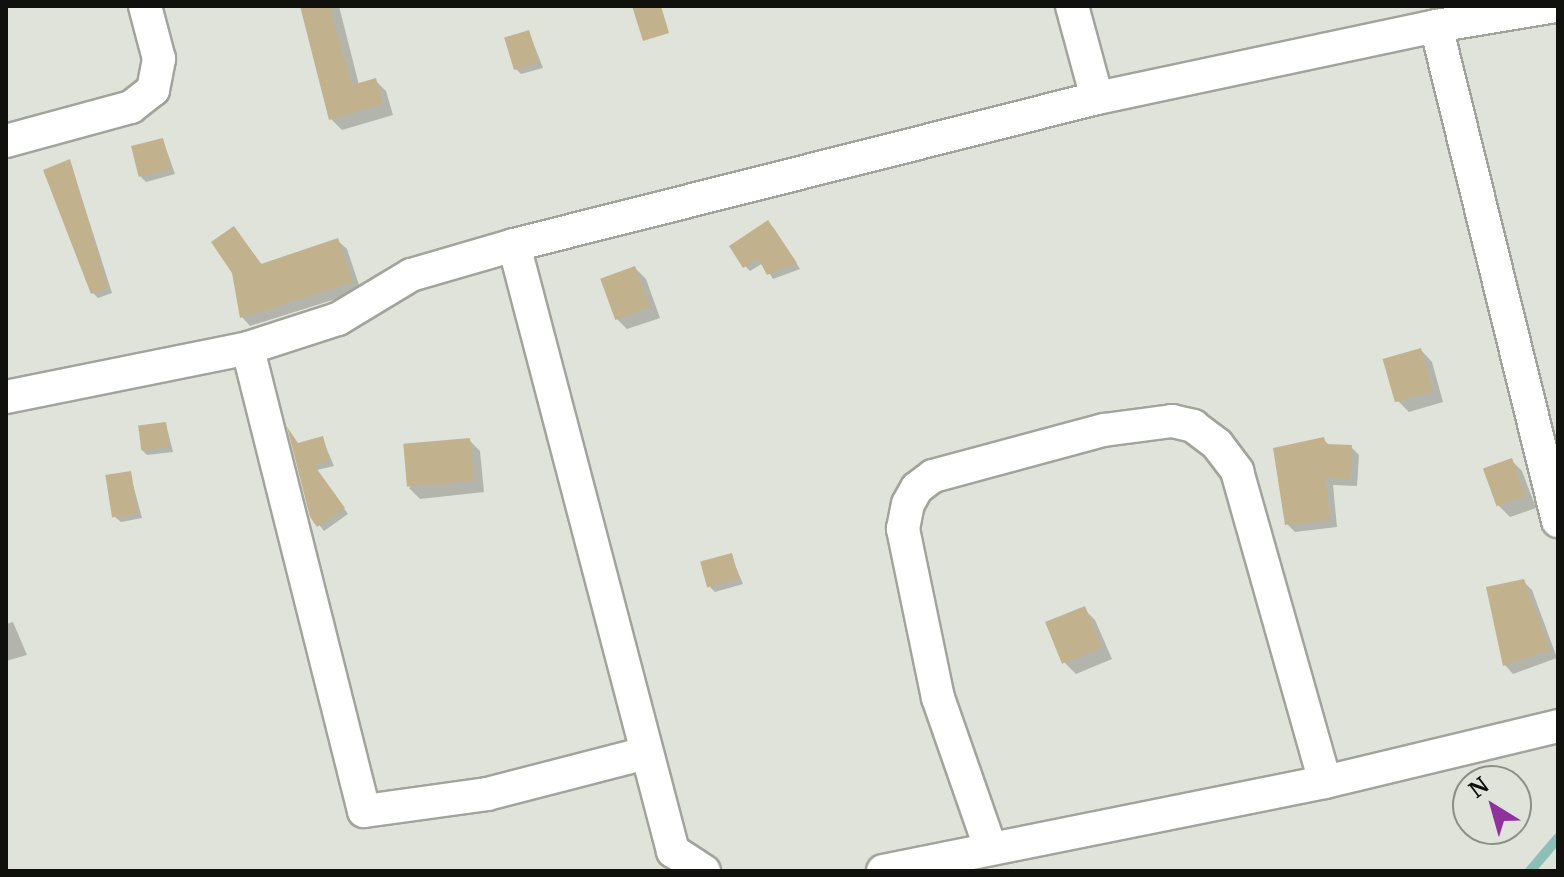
<!DOCTYPE html>
<html>
<head>
<meta charset="utf-8">
<style>
	body { margin:0 }
	#map { position:relative; width:1564px; height:877px; overflow:hidden; background:#e0e3d9; font-family:Merriweather,serif }
	div>[style] { position:absolute }
	[style*='--x'] { left:calc(var(--x)*1px); top:calc(var(--y)*1px); width:calc(var(--w)*1px); rotate:calc(var(--a)*1deg) }
	.shadow>* { inset:0; background:#0003 }
	.stream>* { height:10px; margin:-5px; padding:0 5px; transform-origin:5px; border-radius:5px; background:#8ebfb6 }
	.building>* { inset:0; background:#c1b28d; transform-origin:0 0 }
	.roads { filter:drop-shadow(2px 0 #a2a49b) drop-shadow(-2px 0 #a2a49b) drop-shadow(0 2px #a2a49b) drop-shadow(0 -2px #a2a49b) }
	.minor>* { height:32px; margin:-16px; padding:0 16px; transform-origin:16px; border-radius:16px; background:#fff }
	span { translate:-50% -50%; white-space:nowrap; text-align:center; line-height:1.15; -webkit-text-stroke:6px #e0e3d9; paint-order:stroke }
	.frame { position:absolute; inset:0; border:8px solid #10100d; pointer-events:none }
	.north { position:absolute; left:1452px; top:765px; width:80px; height:80px; box-sizing:border-box; background:#e0e3d9; border:2px solid #8d8f87; border-radius:50%; rotate:323deg; font-size:22px; font-weight:700; line-height:32px; text-align:center; color:#10100d }
	.north::after { content:''; display:block; margin:auto; width:28px; height:36px; background:#8e329d; clip-path:polygon(50% 0,100% 100%,50% 72%,0 100%) }
</style>
</head>
<body>
<div id="map">
	<div class="shadow">
		<i style="clip-path:polygon(301px 6px,339px 6px,359px 85px,375px 80px,386px 91px,393px 115px,342px 130px,331px 119px)"></i>
		<i style="clip-path:polygon(529px 32px,543px 68px,521px 74px,516px 69px)"></i>
		<i style="clip-path:polygon(163px 140px,175px 174px,146px 182px,141px 177px)"></i>
		<i style="clip-path:polygon(70px 161px,112px 293px,98px 298px,93px 293px)"></i>
		<i style="clip-path:polygon(773px 227px,800px 269px,773px 279px,763px 263px,750px 271px,745px 266px)"></i>
		<i style="clip-path:polygon(234px 228px,263px 266px,338px 241px,347px 249px,361px 291px,250px 326px,242px 317px)"></i>
		<i style="clip-path:polygon(635px 268px,646px 279px,660px 318px,627px 329px,616px 318px)"></i>
		<i style="clip-path:polygon(1421px 350px,1432px 362px,1443px 402px,1409px 412px,1398px 401px)"></i>
		<i style="clip-path:polygon(166px 424px,173px 452px,147px 455px,142px 450px)"></i>
		<i style="clip-path:polygon(322px 438px,334px 466px,317px 470px,348px 514px,324px 531px,312px 516px,299px 445px)"></i>
		<i style="clip-path:polygon(469px 440px,480px 451px,484px 492px,420px 499px,409px 488px)"></i>
		<i style="clip-path:polygon(1324px 440px,1330px 446px,1351px 447px,1359px 455px,1357px 486px,1333px 485px,1337px 527px,1295px 532px,1287px 524px)"></i>
		<i style="clip-path:polygon(1511px 460px,1522px 471px,1536px 508px,1510px 517px,1499px 506px,1486px 470px)"></i>
		<i style="clip-path:polygon(130px 473px,142px 518px,121px 522px,115px 517px)"></i>
		<i style="clip-path:polygon(731px 555px,743px 584px,715px 592px,710px 587px)"></i>
		<i style="clip-path:polygon(1523px 581px,1532px 590px,1557px 658px,1513px 674px,1505px 665px)"></i>
		<i style="clip-path:polygon(1084px 609px,1095px 620px,1112px 659px,1076px 674px,1065px 663px)"></i>
		<i style="clip-path:polygon(13px 622px,27px 655px,6px 661px,6px 624px)"></i>
	</div>
	<div class="stream">
		<i style="--x:1530;--y:871;--w:43;--a:-49.7"></i>
	</div>
	<div class="building">
		<i style="clip-path:polygon(300px 6px,329px 6px,352px 85px,376px 78px,383px 104px,329px 120px)"></i>
		<i style="clip-path:polygon(632px 6px,661px 6px,669px 33px,643px 41px)"></i>
		<i style="left:529px;top:30px;width:34px;height:26px;rotate:73deg"></i>
		<i style="left:163px;top:138px;width:32px;height:33px;rotate:76deg"></i>
		<i style="clip-path:polygon(70px 159px,108px 288px,91px 294px,43px 170px)"></i>
		<i style="clip-path:polygon(768px 220px,797px 263px,767px 275px,758px 258px,743px 268px,729px 246px)"></i>
		<i style="clip-path:polygon(234px 226px,261px 264px,338px 238px,353px 282px,240px 318px,232px 273px,211px 242px)"></i>
		<i style="left:635px;top:266px;width:44px;height:37px;rotate:70deg"></i>
		<i style="left:1421px;top:348px;width:45px;height:40px;rotate:74deg"></i>
		<i style="left:166px;top:422px;width:25px;height:28px;rotate:83deg"></i>
		<i style="clip-path:polygon(287px 427px,298px 443px,323px 436px,330px 461px,314px 465px,345px 508px,317px 527px,310px 517px)"></i>
		<i style="clip-path:polygon(1324px 437px,1326px 444px,1352px 445px,1350px 479px,1326px 478px,1330px 520px,1285px 525px,1273px 448px)"></i>
		<i style="left:470px;top:438px;width:43px;height:67px;rotate:85deg"></i>
		<i style="left:1512px;top:458px;width:40px;height:31px;rotate:70deg"></i>
		<i style="left:131px;top:471px;width:43px;height:26px;rotate:81deg"></i>
		<i style="left:732px;top:553px;width:27px;height:33px;rotate:75deg"></i>
		<i style="clip-path:polygon(1524px 579px,1550px 650px,1503px 666px,1486px 587px)"></i>
		<i style="left:1085px;top:606px;width:45px;height:43px;rotate:68deg"></i>
	</div>
	<div class="roads">
		<div class="minor">
			<i style="--x:1072;--y:6;--w:95;--a:74.8"></i>
			<i style="--x:1436;--y:26;--w:510;--a:76.15"></i>
			<i style="--x:6;--y:141;--w:130;--a:-15.2"></i>
			<i style="--x:131;--y:107;--w:28;--a:-38"></i>
			<i style="--x:153;--y:90;--w:32;--a:-79"></i>
			<i style="--x:159;--y:59;--w:55;--a:-104.8"></i>
			<i style="--x:514;--y:245;--w:627;--a:75.3"></i>
			<i style="--x:673;--y:851;--w:37;--a:33"></i>
			<i style="--x:6;--y:397;--w:247;--a:-11.4"></i>
			<i style="--x:646;--y:753;--w:164;--a:165.5"></i>
			<i style="--x:487;--y:794;--w:124;--a:172.1"></i>
			<i style="--x:364;--y:811;--w:477;--a:-104.1"></i>
			<i style="--x:248;--y:348;--w:95;--a:-17.9"></i>
			<i style="--x:338;--y:319;--w:85;--a:-31.1"></i>
			<i style="--x:411;--y:275;--w:107;--a:-16.2"></i>
			<i style="--x:514;--y:245;--w:601;--a:-14.15"></i>
			<i style="--x:1097;--y:98;--w:347;--a:-12"></i>
			<i style="--x:1436;--y:26;--w:122;--a:-9.5"></i>
			<i style="--x:990;--y:847;--w:158;--a:-109.2"></i>
			<i style="--x:938;--y:698;--w:173;--a:-101.7"></i>
			<i style="--x:903;--y:529;--w:25;--a:-79"></i>
			<i style="--x:908;--y:504;--w:18;--a:-61"></i>
			<i style="--x:917;--y:488;--w:20;--a:-37"></i>
			<i style="--x:933;--y:476;--w:177;--a:-15.1"></i>
			<i style="--x:1104;--y:430;--w:69;--a:-7.5"></i>
			<i style="--x:1172;--y:421;--w:22;--a:13"></i>
			<i style="--x:1193;--y:426;--w:30;--a:37"></i>
			<i style="--x:1217;--y:444;--w:34;--a:53"></i>
			<i style="--x:1237;--y:471;--w:323;--a:74.2"></i>
			<i style="--x:883;--y:871;--w:451;--a:-11.4"></i>
			<i style="--x:1325;--y:782;--w:240;--a:-13.5"></i>
		</div>
	</div>
	<div class="frame"></div>
	<div class="north">N</div>
</div>
</body>
</html>
